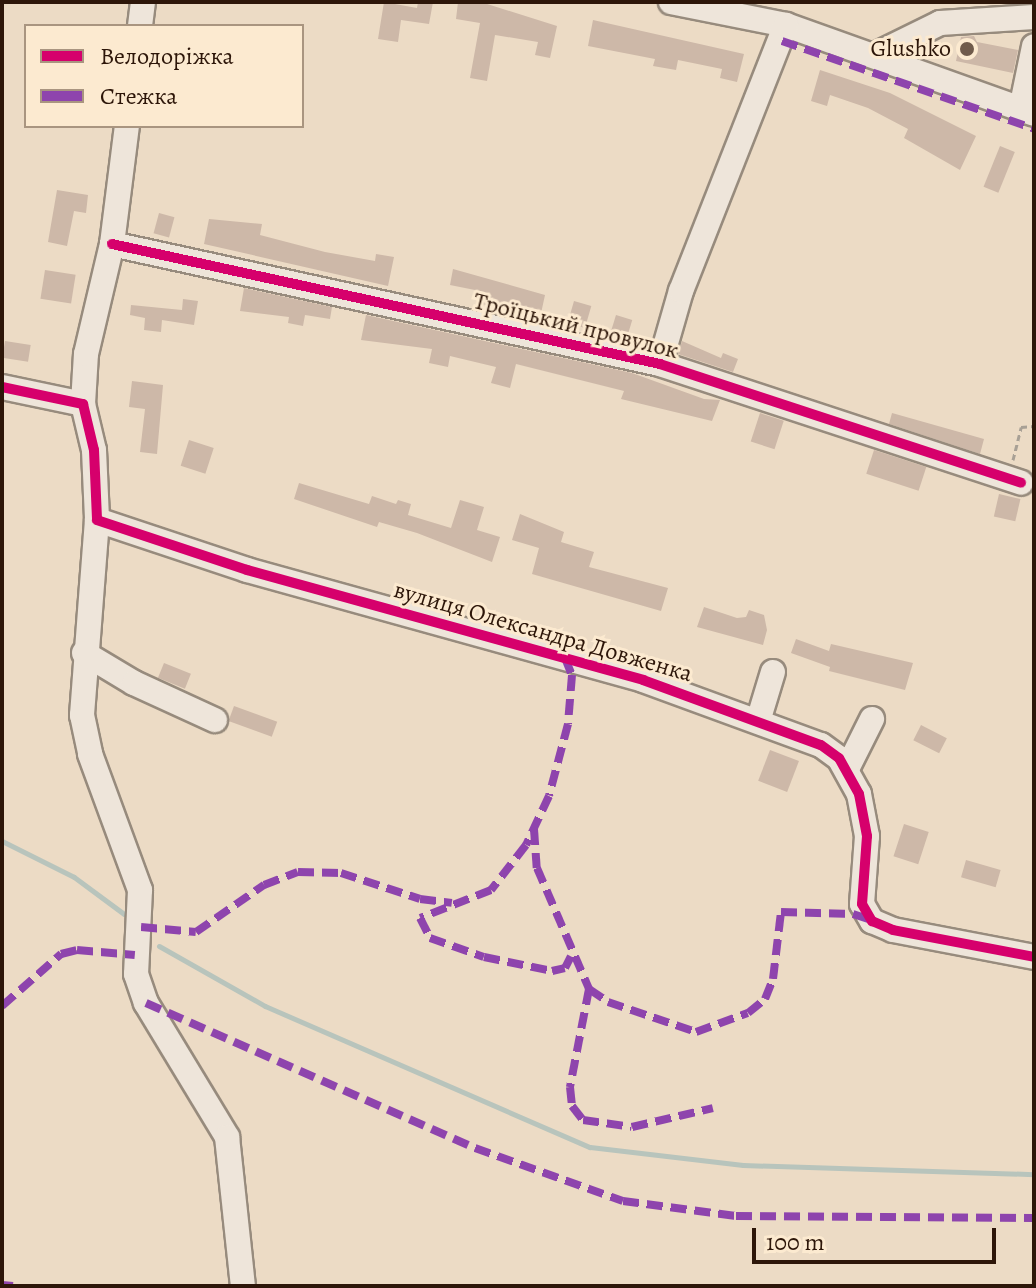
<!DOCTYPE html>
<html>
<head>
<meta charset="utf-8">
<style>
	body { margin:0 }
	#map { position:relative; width:1036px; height:1288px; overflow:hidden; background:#ecdbc5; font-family:Alegreya,serif }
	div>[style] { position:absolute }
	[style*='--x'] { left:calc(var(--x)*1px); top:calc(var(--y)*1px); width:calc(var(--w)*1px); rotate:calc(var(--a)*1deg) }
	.stream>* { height:5px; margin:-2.5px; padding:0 2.5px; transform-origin:2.5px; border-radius:2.5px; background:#b8c4bc }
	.building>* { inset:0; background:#cdb8a8; transform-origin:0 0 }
	.path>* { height:3px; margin-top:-1.5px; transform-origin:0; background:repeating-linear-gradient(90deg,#a8a095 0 6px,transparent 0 10px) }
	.roads { filter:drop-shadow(2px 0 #978b7d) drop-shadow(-2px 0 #978b7d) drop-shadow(0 2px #978b7d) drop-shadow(0 -2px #978b7d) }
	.minor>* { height:24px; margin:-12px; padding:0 12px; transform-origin:12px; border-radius:12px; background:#eee5da }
	.quiet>* { height:8px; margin-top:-4px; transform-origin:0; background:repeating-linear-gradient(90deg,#8e44ad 0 16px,transparent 0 24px) }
	.cycleway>* { height:10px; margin:-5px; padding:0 5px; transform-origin:5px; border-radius:5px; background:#d6006c }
	.dots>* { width:22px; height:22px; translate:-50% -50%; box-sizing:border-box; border:4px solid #fcead0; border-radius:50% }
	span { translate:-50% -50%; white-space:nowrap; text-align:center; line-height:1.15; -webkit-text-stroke:6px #fcead0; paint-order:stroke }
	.poi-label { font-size:24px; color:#2d1609 }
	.right { translate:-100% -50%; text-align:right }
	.street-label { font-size:24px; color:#2d1609 }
	.frame { position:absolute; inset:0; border:4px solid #2d1609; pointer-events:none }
	.legend { position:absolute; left:24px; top:24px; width:280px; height:104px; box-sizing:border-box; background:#fcead0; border:2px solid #a99580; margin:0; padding:10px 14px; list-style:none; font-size:24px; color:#2d1609 }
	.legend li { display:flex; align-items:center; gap:16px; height:40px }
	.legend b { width:40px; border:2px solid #a99580 }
	.scale { position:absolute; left:752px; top:1228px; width:244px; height:36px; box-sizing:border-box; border:4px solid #2d1609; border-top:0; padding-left:10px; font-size:24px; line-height:28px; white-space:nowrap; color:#2d1609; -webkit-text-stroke:6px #fcead0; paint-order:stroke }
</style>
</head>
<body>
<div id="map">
	<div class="stream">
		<i style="--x:2;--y:841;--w:80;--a:26.6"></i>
		<i style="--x:74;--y:877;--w:62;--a:36.5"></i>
		<i style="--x:159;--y:946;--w:122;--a:29.5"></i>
		<i style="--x:265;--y:1006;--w:354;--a:23.5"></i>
		<i style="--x:590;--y:1147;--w:154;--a:6.7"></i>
		<i style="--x:743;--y:1165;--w:291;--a:1.8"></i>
	</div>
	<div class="building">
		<i style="clip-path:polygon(384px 2px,417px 8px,418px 2px,433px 2px,429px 24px,401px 20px,398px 42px,378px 39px)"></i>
		<i style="clip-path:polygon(458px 2px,484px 3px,557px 26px,550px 58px,535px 55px,538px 42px,495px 35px,487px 81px,470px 78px,480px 23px,456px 19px)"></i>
		<i style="clip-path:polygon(593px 20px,744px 54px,737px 82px,720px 78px,722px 69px,678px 60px,676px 70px,653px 66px,655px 59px,588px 46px)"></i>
		<i style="clip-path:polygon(974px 36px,977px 42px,1018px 50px,1013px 73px,956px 61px,961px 37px)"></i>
		<i style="clip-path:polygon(820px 70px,890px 93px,976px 136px,960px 170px,904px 138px,908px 129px,868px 108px,830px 95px,827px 106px,811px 101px)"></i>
		<i style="left:1000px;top:146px;width:16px;height:44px;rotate:22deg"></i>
		<i style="clip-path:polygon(57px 190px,88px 195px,86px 213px,74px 211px,67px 246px,48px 242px)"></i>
		<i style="left:159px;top:213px;width:16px;height:21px;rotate:15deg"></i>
		<i style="clip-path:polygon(209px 219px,262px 224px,260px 235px,325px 252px,375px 261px,376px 254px,394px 257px,388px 286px,204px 244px)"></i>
		<i style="clip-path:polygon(453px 269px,545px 295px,540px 318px,482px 304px,485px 292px,450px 285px)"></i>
		<i style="left:45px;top:270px;width:31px;height:29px;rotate:9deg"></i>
		<i style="clip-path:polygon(244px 288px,332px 307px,330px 319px,305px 315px,303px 326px,288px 323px,289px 317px,240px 311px)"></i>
		<i style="clip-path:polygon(183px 299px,198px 301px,194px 325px,162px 320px,161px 332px,144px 330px,145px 318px,130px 315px,131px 305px,182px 310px)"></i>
		<i style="left:574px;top:301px;width:18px;height:23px;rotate:16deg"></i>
		<i style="clip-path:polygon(366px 315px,632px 373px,704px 399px,720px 400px,712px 421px,621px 399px,624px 391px,516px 364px,510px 388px,491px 383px,496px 367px,450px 356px,448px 367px,429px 363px,432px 349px,361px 340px)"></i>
		<i style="left:616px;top:315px;width:17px;height:21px;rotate:17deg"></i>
		<i style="left:5px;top:341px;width:26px;height:17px;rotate:9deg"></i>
		<i style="clip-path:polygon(682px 341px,721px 358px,723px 353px,738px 359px,733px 372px,678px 354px)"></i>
		<i style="clip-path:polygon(132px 381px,163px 385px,157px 454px,140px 452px,145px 409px,129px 407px)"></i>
		<i style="left:760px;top:413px;width:25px;height:30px;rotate:18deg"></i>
		<i style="clip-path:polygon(892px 413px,984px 439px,980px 454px,889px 424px)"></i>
		<i style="left:189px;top:440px;width:26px;height:27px;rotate:18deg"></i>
		<i style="left:874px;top:450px;width:55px;height:25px;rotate:18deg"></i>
		<i style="clip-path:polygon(299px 483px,369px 504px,372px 496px,396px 504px,398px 500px,411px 504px,408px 515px,451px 528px,460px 500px,484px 507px,477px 530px,500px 537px,492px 562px,417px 533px,379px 522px,377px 527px,294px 499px)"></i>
		<i style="left:999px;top:494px;width:22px;height:23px;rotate:13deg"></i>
		<i style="clip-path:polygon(520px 514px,564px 532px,561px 542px,594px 552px,589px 567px,668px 588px,661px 611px,532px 574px,539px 548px,512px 540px)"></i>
		<i style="clip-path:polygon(704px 607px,737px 618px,746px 617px,749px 610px,764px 615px,767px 630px,763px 645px,697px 627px)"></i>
		<i style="clip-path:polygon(796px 639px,829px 651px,831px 644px,913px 663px,905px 690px,829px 671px,830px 667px,791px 653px)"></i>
		<i style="left:164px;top:663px;width:29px;height:16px;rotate:22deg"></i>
		<i style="left:234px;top:706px;width:46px;height:16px;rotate:20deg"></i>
		<i style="left:921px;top:725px;width:29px;height:17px;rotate:27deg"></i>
		<i style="left:770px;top:750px;width:31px;height:33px;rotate:21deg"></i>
		<i style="left:904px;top:824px;width:26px;height:34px;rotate:18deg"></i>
		<i style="left:966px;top:860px;width:36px;height:18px;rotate:16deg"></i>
	</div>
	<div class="path">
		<i style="--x:1013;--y:460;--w:34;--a:-76"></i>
		<i style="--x:1021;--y:427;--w:13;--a:-4"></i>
	</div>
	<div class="roads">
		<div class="minor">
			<i style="--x:671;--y:2;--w:117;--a:11.3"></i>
			<i style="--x:786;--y:25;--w:263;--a:19.7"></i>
			<i style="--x:140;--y:26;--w:24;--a:-83"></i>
			<i style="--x:875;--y:55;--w:72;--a:-26.2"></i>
			<i style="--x:940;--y:23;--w:94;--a:-3.7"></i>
			<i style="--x:1021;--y:109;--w:64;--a:-78.3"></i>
			<i style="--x:112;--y:244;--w:561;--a:12.35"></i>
			<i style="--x:660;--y:364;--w:380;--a:18.2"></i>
			<i style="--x:660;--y:364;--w:76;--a:-74"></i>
			<i style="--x:681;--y:291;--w:286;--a:-68.5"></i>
			<i style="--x:2;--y:387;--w:83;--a:11.9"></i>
			<i style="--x:83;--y:404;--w:47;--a:76.6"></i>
			<i style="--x:94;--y:450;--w:70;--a:87.5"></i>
			<i style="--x:97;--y:520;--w:158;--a:18.4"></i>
			<i style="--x:247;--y:570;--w:411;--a:15.5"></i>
			<i style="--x:643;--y:680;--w:189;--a:20.1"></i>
			<i style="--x:821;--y:745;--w:22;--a:36"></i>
			<i style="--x:839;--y:758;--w:41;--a:60.9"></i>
			<i style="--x:859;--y:794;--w:43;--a:79.2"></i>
			<i style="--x:867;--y:836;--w:68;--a:94.2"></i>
			<i style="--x:862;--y:904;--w:20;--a:60"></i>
			<i style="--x:872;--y:921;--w:23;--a:23"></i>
			<i style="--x:893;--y:930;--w:144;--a:10.8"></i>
			<i style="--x:83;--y:404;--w:50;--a:-86.6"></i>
			<i style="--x:86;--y:354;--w:113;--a:-76.7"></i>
			<i style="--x:112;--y:244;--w:119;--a:-82.8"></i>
			<i style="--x:97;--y:520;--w:196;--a:94.4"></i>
			<i style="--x:82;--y:715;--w:40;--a:78"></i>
			<i style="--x:90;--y:754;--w:145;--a:69.8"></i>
			<i style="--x:140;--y:890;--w:84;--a:92.7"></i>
			<i style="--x:136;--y:974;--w:31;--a:71"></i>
			<i style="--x:146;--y:1003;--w:157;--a:58.8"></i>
			<i style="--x:227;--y:1137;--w:150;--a:83.9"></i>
			<i style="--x:84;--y:653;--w:58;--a:31"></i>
			<i style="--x:134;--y:683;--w:89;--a:24.6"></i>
			<i style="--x:759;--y:718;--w:48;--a:-73.1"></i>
			<i style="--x:847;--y:769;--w:56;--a:-63.4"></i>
		</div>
	</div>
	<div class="quiet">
		<i style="--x:782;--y:41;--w:267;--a:19.2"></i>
		<i style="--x:565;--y:658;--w:18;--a:68"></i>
		<i style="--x:572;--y:675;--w:49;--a:94.7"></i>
		<i style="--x:568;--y:724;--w:74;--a:104.8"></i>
		<i style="--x:549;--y:796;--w:54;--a:115.1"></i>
		<i style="--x:526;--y:845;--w:57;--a:127.9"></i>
		<i style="--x:491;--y:890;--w:76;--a:158.5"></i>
		<i style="--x:420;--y:918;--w:22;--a:63"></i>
		<i style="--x:430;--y:938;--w:57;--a:19.4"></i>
		<i style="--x:484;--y:957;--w:69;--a:11.6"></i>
		<i style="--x:552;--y:971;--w:13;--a:-13"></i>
		<i style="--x:565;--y:968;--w:13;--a:-63"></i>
		<i style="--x:534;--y:829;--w:39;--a:86"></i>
		<i style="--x:537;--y:868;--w:132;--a:66.7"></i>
		<i style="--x:589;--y:989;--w:23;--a:34"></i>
		<i style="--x:608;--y:1002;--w:93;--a:18.8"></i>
		<i style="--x:696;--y:1032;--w:55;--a:-20.1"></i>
		<i style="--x:748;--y:1013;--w:22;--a:-39"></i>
		<i style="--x:765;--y:999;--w:22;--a:-68"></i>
		<i style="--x:773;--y:979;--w:67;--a:-83.2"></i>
		<i style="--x:781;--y:912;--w:72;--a:1.6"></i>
		<i style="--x:853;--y:914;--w:20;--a:18"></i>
		<i style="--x:141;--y:927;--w:55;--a:5.2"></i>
		<i style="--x:196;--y:932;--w:83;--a:-34.7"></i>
		<i style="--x:264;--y:885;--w:36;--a:-21"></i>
		<i style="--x:298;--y:872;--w:43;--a:1.3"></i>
		<i style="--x:341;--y:873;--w:83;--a:18.2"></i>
		<i style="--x:420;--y:899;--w:32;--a:7"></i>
		<i style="--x:589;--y:989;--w:100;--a:101"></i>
		<i style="--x:570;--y:1087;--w:19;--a:84"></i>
		<i style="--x:572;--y:1106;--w:18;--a:52"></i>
		<i style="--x:583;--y:1120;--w:49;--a:8.1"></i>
		<i style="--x:632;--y:1127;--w:83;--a:-13.2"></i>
		<i style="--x:146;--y:1003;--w:360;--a:23.8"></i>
		<i style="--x:475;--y:1148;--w:157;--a:19.7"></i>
		<i style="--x:623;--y:1201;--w:114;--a:7.6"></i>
		<i style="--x:736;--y:1216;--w:298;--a:0.4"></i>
		<i style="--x:2;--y:1006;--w:79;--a:-41.4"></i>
		<i style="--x:61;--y:954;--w:16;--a:-14"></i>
		<i style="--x:77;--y:950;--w:58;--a:4.9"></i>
		<i style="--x:2;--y:1285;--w:11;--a:5"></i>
	</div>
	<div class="cycleway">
		<i style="--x:112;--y:244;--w:561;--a:12.35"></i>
		<i style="--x:660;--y:364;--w:380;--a:18.2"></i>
		<i style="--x:2;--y:387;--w:83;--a:11.9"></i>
		<i style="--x:83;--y:404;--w:47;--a:76.6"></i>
		<i style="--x:94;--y:450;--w:70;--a:87.5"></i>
		<i style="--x:97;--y:520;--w:158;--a:18.4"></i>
		<i style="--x:247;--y:570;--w:411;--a:15.5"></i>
		<i style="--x:643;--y:680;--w:189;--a:20.1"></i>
		<i style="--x:821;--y:745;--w:22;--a:36"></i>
		<i style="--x:839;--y:758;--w:41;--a:60.9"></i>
		<i style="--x:859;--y:794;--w:43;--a:79.2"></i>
		<i style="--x:867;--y:836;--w:68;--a:94.2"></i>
		<i style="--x:862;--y:904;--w:20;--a:60"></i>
		<i style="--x:872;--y:921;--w:23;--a:23"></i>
		<i style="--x:893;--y:930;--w:144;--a:10.8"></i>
	</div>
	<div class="dots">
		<i style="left:967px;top:49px;background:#705b4b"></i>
	</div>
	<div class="poi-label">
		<span class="right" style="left:951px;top:49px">Glushko</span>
	</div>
	<div class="street-label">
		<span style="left:576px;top:326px;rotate:14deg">Троїцький провулок</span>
		<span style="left:543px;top:632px;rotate:16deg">вулиця Олександра Довженка</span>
	</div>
	<div class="frame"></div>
	<ul class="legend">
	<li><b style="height:10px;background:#d6006c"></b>Велодоріжка</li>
	<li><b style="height:10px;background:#8e44ad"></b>Стежка</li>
	</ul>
	<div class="scale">100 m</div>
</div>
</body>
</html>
